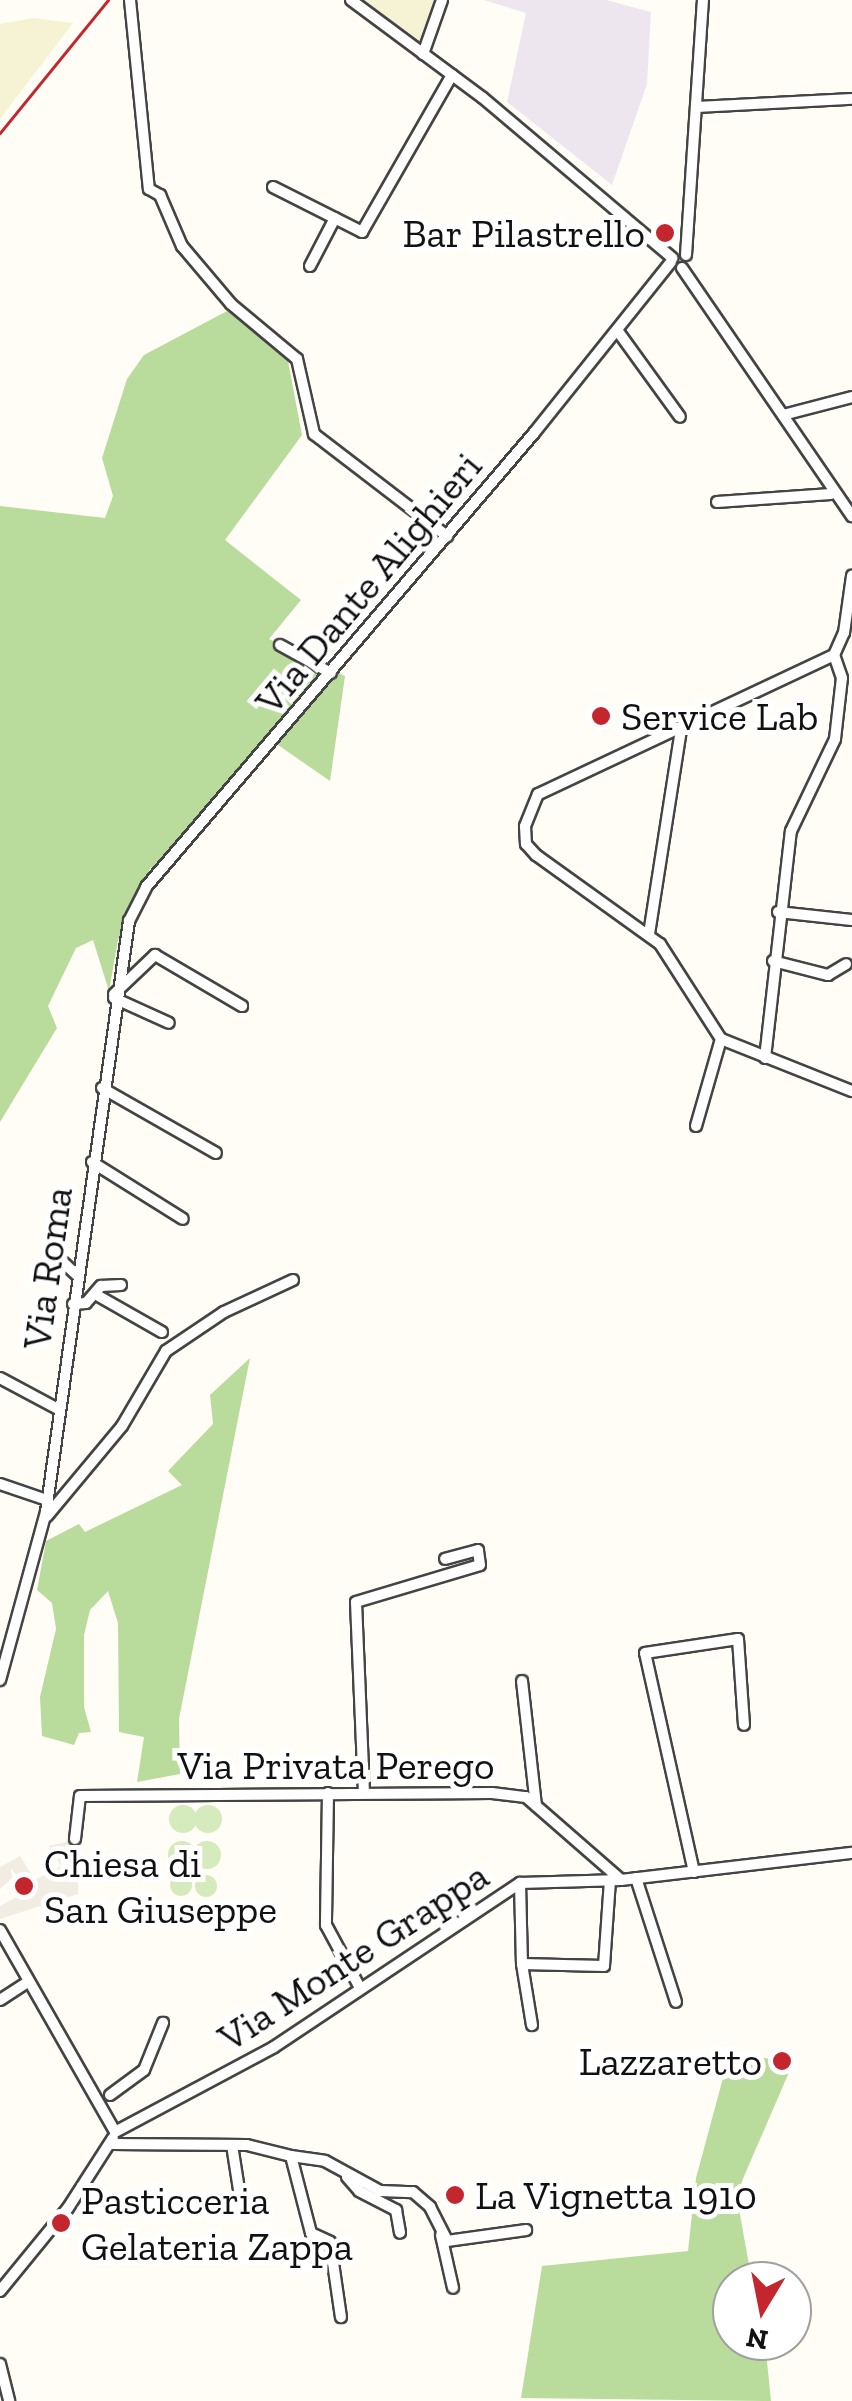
<!DOCTYPE html>
<html>
<head>
<meta charset="utf-8">
<style>
	body { margin:0 }
	#map { position:relative; width:852px; height:2401px; overflow:hidden; background:#fffdf5; font-family:"Zilla Slab",serif }
	div>[style] { position:absolute }
	[style*='--x'] { left:calc(var(--x)*1px); top:calc(var(--y)*1px); width:calc(var(--w)*1px); rotate:calc(var(--a)*1deg) }
	.industrial>* { inset:0; background:#eee6ef }
	.farmland>* { inset:0; background:#f6f3d4 }
	.green>* { inset:0; background:#d5ebbd }
	.round { border-radius:50% }
	.forest>* { inset:0; background:#b9dc9c }
	.plaza>* { inset:0; background:#f1ede2 }
	.roads { filter:drop-shadow(2px 0 #444) drop-shadow(-2px 0 #444) drop-shadow(0 2px #444) drop-shadow(0 -2px #444) }
	.minor>* { height:10px; margin:-5px; padding:0 5px; transform-origin:5px; border-radius:5px; background:#fff }
	.rail>* { height:2.5px; margin:-1.25px; padding:0 1.25px; transform-origin:1.25px; border-radius:1.25px; background:#c4262e }
	.dots>* { width:28px; height:28px; translate:-50% -50%; box-sizing:border-box; border:5px solid #fff; border-radius:50% }
	span { translate:-50% -50%; white-space:nowrap; text-align:center; line-height:1.15; -webkit-text-stroke:10px #fff; paint-order:stroke }
	.poi-label { font-size:40px; color:#111 }
	.right { translate:-100% -50%; text-align:right }
	.left { translate:0 -50%; text-align:left }
	.street-label { font-size:40px; color:#111 }
	.north { position:absolute; left:712px; top:2261px; width:100px; height:100px; box-sizing:border-box; background:#fff; border:2px solid #a0a0a0; border-radius:50%; rotate:190deg; font-size:28px; font-weight:700; line-height:40px; text-align:center; color:#111 }
	.north::after { content:''; display:block; margin:auto; width:35px; height:45px; background:#c4262e; clip-path:polygon(50% 0,100% 100%,50% 72%,0 100%) }
</style>
</head>
<body>
<div id="map">
	<div class="industrial">
		<i style="clip-path:polygon(484px 0,606px 0,651px 12px,647px 84px,612px 185px,507px 102px,526px 13px)"></i>
	</div>
	<div class="farmland">
		<i style="clip-path:polygon(364px 0,434px 0,421px 42px)"></i>
		<i style="clip-path:polygon(33px 18px,73px 23px,0 119px,0 24px)"></i>
	</div>
	<div class="green">
		<i class="round" style="left:194px;top:1805px;width:28px;height:28px"></i>
		<i class="round" style="left:169px;top:1805px;width:28px;height:28px"></i>
		<i class="round" style="left:193px;top:1841px;width:28px;height:28px"></i>
		<i class="round" style="left:168px;top:1841px;width:28px;height:28px"></i>
		<i class="round" style="left:170px;top:1874px;width:22px;height:22px"></i>
		<i class="round" style="left:195px;top:1875px;width:22px;height:22px"></i>
	</div>
	<div class="forest">
		<i style="clip-path:polygon(229px 310px,288px 361px,302px 435px,225px 540px,301px 600px,269px 639px,345px 676px,330px 781px,268px 738px,157px 871px,151px 867px,118px 940px,109px 991px,93px 940px,76px 948px,48px 1006px,57px 1028px,0 1122px,0 506px,105px 518px,113px 496px,102px 458px,127px 379px,144px 355px)"></i>
		<i style="clip-path:polygon(250px 1358px,179px 1719px,180px 1774px,137px 1782px,144px 1737px,119px 1732px,118px 1623px,108px 1591px,90px 1610px,84px 1635px,84px 1707px,91px 1732px,79px 1733px,74px 1745px,42px 1736px,40px 1697px,56px 1629px,52px 1603px,37px 1590px,46px 1541px,79px 1524px,85px 1532px,182px 1485px,168px 1471px,213px 1424px,210px 1395px)"></i>
		<i style="clip-path:polygon(730px 2052px,793px 2063px,742px 2181px,740px 2215px,752px 2281px,732px 2281px,732px 2341px,765px 2341px,771px 2401px,521px 2398px,542px 2266px,688px 2251px,696px 2178px)"></i>
	</div>
	<div class="plaza">
		<i style="clip-path:polygon(78px 1839px,78px 1894px,0 1919px,0 1906px,28px 1891px,11px 1868px,12px 1878px,0 1889px,0 1867px,20px 1856px,35px 1880px,61px 1866px,49px 1846px)"></i>
	</div>
	<div class="roads">
		<div class="minor">
			<i style="--x:130;--y:0;--w:190;--a:84.3"></i>
			<i style="--x:149;--y:189;--w:13;--a:29"></i>
			<i style="--x:160;--y:195;--w:56;--a:66.7"></i>
			<i style="--x:182;--y:246;--w:76;--a:49.8"></i>
			<i style="--x:231;--y:304;--w:86;--a:39.8"></i>
			<i style="--x:297;--y:359;--w:77;--a:77.2"></i>
			<i style="--x:314;--y:434;--w:168;--a:37.5"></i>
			<i style="--x:351;--y:0;--w:164;--a:36.6"></i>
			<i style="--x:483;--y:98;--w:248;--a:40.2"></i>
			<i style="--x:423;--y:54;--w:57;--a:-70.6"></i>
			<i style="--x:697;--y:107;--w:155;--a:-3"></i>
			<i style="--x:273;--y:187;--w:100;--a:26.8"></i>
			<i style="--x:362;--y:232;--w:181;--a:-60.2"></i>
			<i style="--x:686;--y:255;--w:256;--a:-86.2"></i>
			<i style="--x:310;--y:266;--w:54;--a:-62.5"></i>
			<i style="--x:682;--y:268;--w:301;--a:55.6"></i>
			<i style="--x:617;--y:330;--w:107;--a:54.1"></i>
			<i style="--x:783;--y:415;--w:71;--a:-14.6"></i>
			<i style="--x:717;--y:502;--w:114;--a:-4"></i>
			<i style="--x:280;--y:645;--w:58;--a:28.8"></i>
			<i style="--x:834;--y:655;--w:327;--a:154.8"></i>
			<i style="--x:538;--y:794;--w:35;--a:112"></i>
			<i style="--x:525;--y:826;--w:18;--a:87"></i>
			<i style="--x:526;--y:844;--w:15;--a:48"></i>
			<i style="--x:536;--y:855;--w:153;--a:35.7"></i>
			<i style="--x:660;--y:944;--w:113;--a:57.3"></i>
			<i style="--x:721;--y:1039;--w:141;--a:21.7"></i>
			<i style="--x:778;--y:912;--w:74;--a:6.2"></i>
			<i style="--x:649;--y:934;--w:207;--a:-81.1"></i>
			<i style="--x:773;--y:961;--w:57;--a:14.3"></i>
			<i style="--x:828;--y:975;--w:21;--a:-31"></i>
			<i style="--x:114;--y:994;--w:57;--a:-43.6"></i>
			<i style="--x:155;--y:955;--w:101;--a:30.4"></i>
			<i style="--x:114;--y:998;--w:60;--a:24.4"></i>
			<i style="--x:765;--y:1058;--w:228;--a:-83.5"></i>
			<i style="--x:791;--y:831;--w:102;--a:-64.4"></i>
			<i style="--x:835;--y:739;--w:61;--a:-83.5"></i>
			<i style="--x:842;--y:678;--w:24;--a:-109"></i>
			<i style="--x:834;--y:655;--w:24;--a:-66"></i>
			<i style="--x:844;--y:633;--w:58;--a:-82"></i>
			<i style="--x:102;--y:1088;--w:131;--a:29.7"></i>
			<i style="--x:696;--y:1126;--w:91;--a:-74"></i>
			<i style="--x:92;--y:1162;--w:107;--a:32.1"></i>
			<i style="--x:51;--y:1251;--w:35;--a:43"></i>
			<i style="--x:95;--y:1294;--w:77;--a:29.6"></i>
			<i style="--x:73;--y:1304;--w:13;--a:-4"></i>
			<i style="--x:86;--y:1303;--w:23;--a:-49"></i>
			<i style="--x:101;--y:1286;--w:20;--a:-3"></i>
			<i style="--x:0;--y:1378;--w:66;--a:28.1"></i>
			<i style="--x:0;--y:1484;--w:50;--a:18.8"></i>
			<i style="--x:47;--y:1516;--w:117;--a:-50.2"></i>
			<i style="--x:122;--y:1426;--w:87;--a:-59.6"></i>
			<i style="--x:166;--y:1351;--w:70;--a:-33.9"></i>
			<i style="--x:224;--y:1312;--w:76;--a:-24.9"></i>
			<i style="--x:0;--y:1680;--w:174;--a:-74.7"></i>
			<i style="--x:46;--y:1512;--w:597;--a:-82.01"></i>
			<i style="--x:129;--y:921;--w:38;--a:-63"></i>
			<i style="--x:146;--y:887;--w:597;--a:-49.48"></i>
			<i style="--x:534;--y:433;--w:219;--a:-51.3"></i>
			<i style="--x:522;--y:1681;--w:125;--a:83.6"></i>
			<i style="--x:328;--y:1793;--w:132;--a:90.9"></i>
			<i style="--x:326;--y:1925;--w:72;--a:61.6"></i>
			<i style="--x:364;--y:1793;--w:191;--a:-92.4"></i>
			<i style="--x:356;--y:1602;--w:129;--a:-16.6"></i>
			<i style="--x:480;--y:1565;--w:15;--a:-98"></i>
			<i style="--x:478;--y:1550;--w:34;--a:165"></i>
			<i style="--x:75;--y:1839;--w:43;--a:-83.4"></i>
			<i style="--x:80;--y:1796;--w:412;--a:-0.4"></i>
			<i style="--x:492;--y:1793;--w:34;--a:7"></i>
			<i style="--x:526;--y:1797;--w:126;--a:41.1"></i>
			<i style="--x:694;--y:1872;--w:224;--a:-102.6"></i>
			<i style="--x:645;--y:1653;--w:94;--a:-8.6"></i>
			<i style="--x:738;--y:1639;--w:86;--a:86"></i>
			<i style="--x:636;--y:1878;--w:130;--a:72.1"></i>
			<i style="--x:520;--y:1883;--w:81;--a:88.6"></i>
			<i style="--x:522;--y:1964;--w:82;--a:1.4"></i>
			<i style="--x:604;--y:1966;--w:86;--a:-86"></i>
			<i style="--x:0;--y:1930;--w:232;--a:60.3"></i>
			<i style="--x:522;--y:1964;--w:62;--a:80.7"></i>
			<i style="--x:0;--y:2000;--w:31;--a:-33"></i>
			<i style="--x:110;--y:2095;--w:42;--a:-36.3"></i>
			<i style="--x:144;--y:2070;--w:51;--a:-68"></i>
			<i style="--x:115;--y:2132;--w:180;--a:-28.1"></i>
			<i style="--x:274;--y:2047;--w:296;--a:-33.7"></i>
			<i style="--x:520;--y:1883;--w:101;--a:-1.7"></i>
			<i style="--x:621;--y:1880;--w:233;--a:-6.7"></i>
			<i style="--x:112;--y:2144;--w:135;--a:0.4"></i>
			<i style="--x:247;--y:2145;--w:45;--a:14"></i>
			<i style="--x:291;--y:2156;--w:80;--a:75.4"></i>
			<i style="--x:311;--y:2233;--w:21;--a:25"></i>
			<i style="--x:330;--y:2242;--w:76;--a:81.7"></i>
			<i style="--x:232;--y:2145;--w:52;--a:81.1"></i>
			<i style="--x:291;--y:2156;--w:34;--a:8"></i>
			<i style="--x:325;--y:2161;--w:63;--a:28.6"></i>
			<i style="--x:380;--y:2191;--w:33;--a:2"></i>
			<i style="--x:413;--y:2192;--w:23;--a:41"></i>
			<i style="--x:430;--y:2207;--w:38;--a:63"></i>
			<i style="--x:447;--y:2241;--w:80;--a:-7.9"></i>
			<i style="--x:347;--y:2177;--w:18;--a:49"></i>
			<i style="--x:359;--y:2191;--w:42;--a:27.2"></i>
			<i style="--x:396;--y:2210;--w:23;--a:80"></i>
			<i style="--x:441;--y:2235;--w:54;--a:77.2"></i>
			<i style="--x:0;--y:2291;--w:107;--a:-50.7"></i>
			<i style="--x:68;--y:2208;--w:83;--a:-57.3"></i>
			<i style="--x:0;--y:2364;--w:38;--a:76"></i>
		</div>
	</div>
	<div class="rail">
		<i style="--x:0;--y:133;--w:171;--a:-50.9"></i>
	</div>
	<div class="dots">
		<i style="left:665px;top:233px;background:#c4262e"></i>
		<i style="left:601px;top:716px;background:#c4262e"></i>
		<i style="left:24px;top:1886px;background:#c4262e"></i>
		<i style="left:782px;top:2061px;background:#c4262e"></i>
		<i style="left:455px;top:2195px;background:#c4262e"></i>
		<i style="left:61px;top:2223px;background:#c4262e"></i>
	</div>
	<div class="poi-label">
		<span class="right" style="left:645px;top:233px">Bar Pilastrello</span>
		<span class="left" style="left:621px;top:716px">Service Lab</span>
		<span class="left" style="left:44px;top:1886px">Chiesa di<br>San Giuseppe</span>
		<span class="right" style="left:762px;top:2061px">Lazzaretto</span>
		<span class="left" style="left:475px;top:2195px">La Vignetta 1910</span>
		<span class="left" style="left:81px;top:2223px">Pasticceria<br>Gelateria Zappa</span>
	</div>
	<div class="street-label">
		<span style="left:368px;top:583px;rotate:-50deg">Via Dante Alighieri</span>
		<span style="left:47px;top:1268px;rotate:-82deg">Via Roma</span>
		<span style="left:336px;top:1765px">Via Privata Perego</span>
		<span style="left:353px;top:1956px;rotate:-33deg">Via Monte Grappa</span>
	</div>
	<div class="north">N</div>
</div>
</body>
</html>
